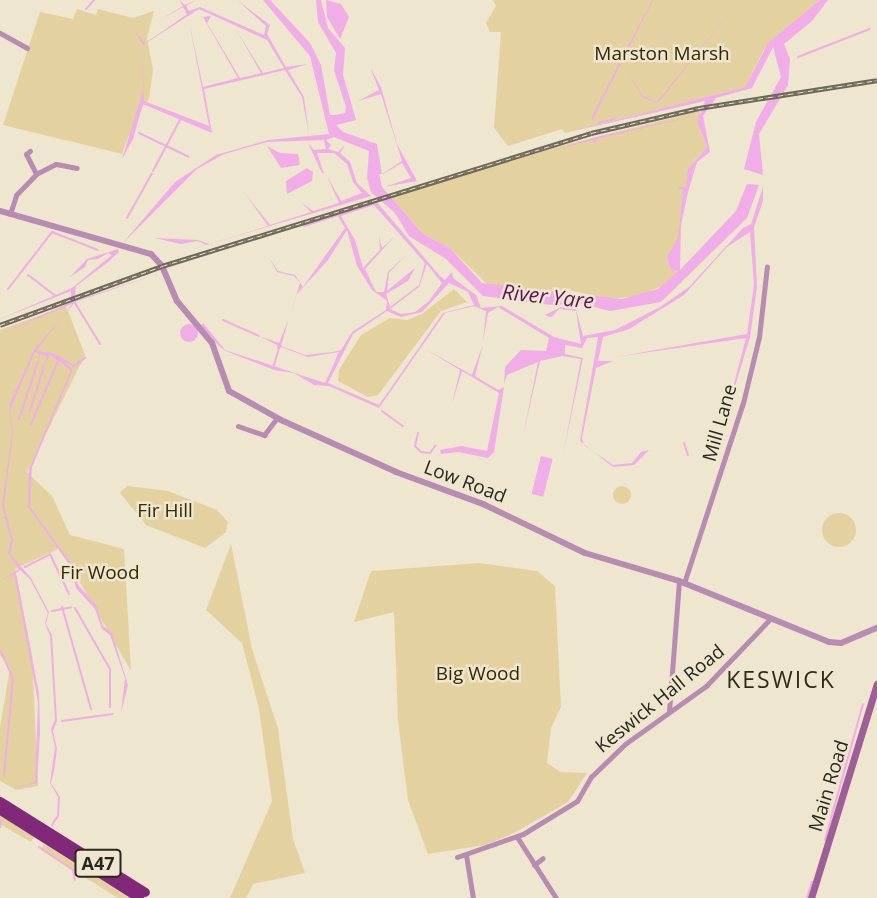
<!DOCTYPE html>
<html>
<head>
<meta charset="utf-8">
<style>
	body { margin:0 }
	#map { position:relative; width:877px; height:898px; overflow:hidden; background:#eee6ce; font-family:"Open Sans",sans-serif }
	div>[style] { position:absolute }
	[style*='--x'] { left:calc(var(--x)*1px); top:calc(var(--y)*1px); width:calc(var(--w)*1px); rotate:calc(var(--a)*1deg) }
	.green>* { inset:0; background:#e3d29f }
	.round { border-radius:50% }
	.water>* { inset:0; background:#f0ade7; transform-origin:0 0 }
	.stream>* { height:2px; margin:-1px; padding:0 1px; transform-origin:1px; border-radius:1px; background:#f0ade7 }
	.minor>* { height:5px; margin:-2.5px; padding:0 2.5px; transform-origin:2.5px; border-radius:2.5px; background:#b88bb2 }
	.tertiary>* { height:6px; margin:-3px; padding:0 3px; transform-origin:3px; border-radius:3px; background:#b88bb2 }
	.secondary>* { height:7px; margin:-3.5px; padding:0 3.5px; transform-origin:3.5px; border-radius:3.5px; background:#9e5e97 }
	.trunk>* { height:9px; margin:-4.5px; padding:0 4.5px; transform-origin:4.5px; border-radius:4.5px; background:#82287b }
	.rail>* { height:4.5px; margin-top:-2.25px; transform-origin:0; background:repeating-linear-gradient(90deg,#eee6ce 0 5px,#6d685a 0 10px); box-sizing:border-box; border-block:2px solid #6d685a }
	span { translate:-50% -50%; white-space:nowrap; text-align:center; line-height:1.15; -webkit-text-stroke:5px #eee6ce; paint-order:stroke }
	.shield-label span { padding:2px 5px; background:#eee6ce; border:2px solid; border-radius:5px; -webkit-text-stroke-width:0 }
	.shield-label { font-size:18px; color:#29261d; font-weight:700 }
	.park-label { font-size:19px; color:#342903 }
	.street-label { font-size:19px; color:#29261d }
	.water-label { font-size:21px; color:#61145c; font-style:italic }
	.quarter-label { font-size:23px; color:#312b18; letter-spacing:2px }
</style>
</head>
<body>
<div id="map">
	<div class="green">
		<i style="clip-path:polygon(493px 0,820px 0,764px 49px,745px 87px,565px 133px,562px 129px,508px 146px,494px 128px,501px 32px,490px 32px,486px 23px,496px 6px)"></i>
		<i style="clip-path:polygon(77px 9px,96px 15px,98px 9px,133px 18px,154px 11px,147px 38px,153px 70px,149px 99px,137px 114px,122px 154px,3px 125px,40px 12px,73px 19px)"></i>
		<i style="clip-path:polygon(700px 111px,700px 131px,707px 147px,694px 161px,686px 187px,679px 187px,683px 191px,678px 241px,667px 257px,670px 269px,678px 271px,662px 286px,639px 296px,607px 299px,573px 291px,490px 287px,450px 248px,423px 234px,390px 196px,516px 157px)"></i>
		<i style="clip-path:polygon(454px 289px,467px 302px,441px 311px,378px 395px,368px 397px,338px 381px,339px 370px,361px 335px,390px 318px,407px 320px,422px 314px)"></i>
		<i style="clip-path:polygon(66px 306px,85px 355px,27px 472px,52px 496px,70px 535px,124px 549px,131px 671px,60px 548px,15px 569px,32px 655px,38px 786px,16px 790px,0 781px,0 727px,10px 668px,0 655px,0 330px)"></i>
		<i style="clip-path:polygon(127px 486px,168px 491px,217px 510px,228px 522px,226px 532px,205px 548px,146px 525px,120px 493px)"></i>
		<i class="round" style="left:613px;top:486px;width:18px;height:18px"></i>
		<i class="round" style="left:822px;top:513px;width:34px;height:34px"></i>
		<i style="clip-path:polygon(231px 544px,252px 649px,278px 729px,293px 839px,305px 873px,253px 884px,246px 898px,230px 898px,272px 801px,259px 709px,242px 643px,206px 610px)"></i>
		<i style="clip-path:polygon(479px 563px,537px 571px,555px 586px,561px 707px,551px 728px,547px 763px,561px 772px,587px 773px,568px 802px,514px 833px,485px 845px,428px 854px,408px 800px,398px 721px,394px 612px,354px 622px,371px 571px)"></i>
		<i style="clip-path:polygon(0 815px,34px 837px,31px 842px,0 824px)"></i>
		<i style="clip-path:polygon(44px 844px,130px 898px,118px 898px,41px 850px)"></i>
	</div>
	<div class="water">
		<i style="clip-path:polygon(179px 0,185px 5px,196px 0,186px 6px,189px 11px,200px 7px,264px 35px,266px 26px,237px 0,270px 25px,267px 34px,286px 67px,308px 64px,288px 70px,304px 97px,309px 135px,302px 97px,285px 70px,204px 89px,212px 133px,143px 104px,133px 139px,122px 159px,143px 91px,142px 48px,144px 101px,209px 126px,189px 21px,203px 87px,238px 78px,203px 17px,211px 16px,207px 23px,240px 78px,261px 73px,235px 28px,263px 73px,284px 68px,267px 40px,199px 9px,143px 45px,134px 30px,145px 43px,163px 31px,187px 14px,183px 7px,158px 21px,183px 6px)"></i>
		<i style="clip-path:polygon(263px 0,270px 0,310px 43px,321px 65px,330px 115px,335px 115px,345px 113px,346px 107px,334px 70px,336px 53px,318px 22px,316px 0,321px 0,328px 28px,345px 48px,343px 75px,356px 120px,336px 125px,343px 132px,377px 144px,382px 174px,402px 161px,381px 94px,358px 101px,379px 90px,370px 67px,381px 87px,397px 144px,417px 181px,384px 187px,411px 178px,402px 163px,383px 174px,379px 174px,382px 187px,423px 234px,450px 248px,482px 283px,622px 299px,658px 289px,678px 271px,670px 269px,667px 257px,678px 238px,683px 191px,678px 187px,686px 187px,688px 169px,707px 147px,697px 122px,705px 101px,565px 133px,745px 87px,768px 43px,820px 0,828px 0,812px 21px,784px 44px,790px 59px,788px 85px,759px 134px,763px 175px,744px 169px,756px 122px,781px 77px,773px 47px,752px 88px,716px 98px,703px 116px,710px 152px,697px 162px,688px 192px,681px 225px,680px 270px,736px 211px,747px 184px,759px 185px,747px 218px,661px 302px,610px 311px,579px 303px,551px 305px,483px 296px,446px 259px,409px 236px,395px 213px,371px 192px,367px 178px,369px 151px,334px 137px,326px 140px,331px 145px,328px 149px,338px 152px,345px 145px,340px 153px,350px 162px,357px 183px,371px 196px,206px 245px,198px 241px,181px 244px,154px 238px,198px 240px,209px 244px,268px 226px,244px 192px,270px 225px,311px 212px,302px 203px,313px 211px,339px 203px,327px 176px,341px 201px,362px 193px,353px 182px,347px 164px,334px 153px,317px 153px,324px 174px,322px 173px,308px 143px,314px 150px,326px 149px,324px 140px,267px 142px,224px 154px,197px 169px,122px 244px,175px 182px,216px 155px,268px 140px,329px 134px,310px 56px)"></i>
		<i style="clip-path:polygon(326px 0,341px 4px,349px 17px,340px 39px,327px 17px)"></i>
		<i style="clip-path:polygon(652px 0,653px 0,592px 121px,592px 116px)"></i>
		<i style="clip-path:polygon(739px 0,658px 103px,643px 98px,625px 68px,643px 96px,657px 102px)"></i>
		<i style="clip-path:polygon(694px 116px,597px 139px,595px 144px,593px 140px,548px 152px,596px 137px)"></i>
		<i style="clip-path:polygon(267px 146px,280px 153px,298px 154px,300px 165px,281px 168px)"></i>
		<i style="clip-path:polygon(307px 168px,313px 172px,312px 181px,287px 194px,286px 181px)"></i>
		<i style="clip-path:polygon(evenodd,763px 187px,763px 201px,754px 227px,757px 287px,750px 337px,722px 429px,746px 338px,615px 357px,747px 334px,754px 285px,750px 232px,727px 247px,684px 295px,629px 329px,603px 337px,598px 361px,613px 361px,596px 368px,582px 438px,584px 445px,613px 465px,632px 463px,641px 452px,649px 450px,634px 465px,613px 467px,580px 441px,598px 337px,587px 338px,582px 348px,565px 345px,565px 354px,583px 358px,563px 455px,581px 359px,562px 356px,540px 361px,523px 436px,538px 362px,507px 375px,504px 384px,505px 367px,521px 350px,546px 351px,549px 338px,498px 307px,488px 313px,483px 342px,486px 311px,474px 306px,445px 313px,379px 408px,329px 386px,314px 385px,294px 373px,274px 370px,226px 351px,220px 347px,201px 326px,203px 323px,225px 350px,325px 383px,339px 352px,308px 357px,281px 347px,278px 352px,277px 345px,259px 336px,279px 343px,289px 318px,281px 346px,305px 355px,333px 352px,341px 350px,352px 332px,386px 310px,387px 301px,372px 290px,357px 266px,347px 230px,328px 260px,297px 294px,290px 316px,300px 283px,294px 276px,277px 272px,269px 257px,278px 271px,295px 275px,303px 287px,345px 228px,338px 216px,304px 227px,301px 224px,375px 200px,440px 276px,445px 280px,452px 272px,453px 278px,476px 295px,481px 308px,502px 306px,554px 337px,581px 344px,576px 311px,559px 309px,553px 316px,550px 317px,545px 315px,561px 307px,576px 309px,583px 336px,615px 330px,660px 307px,689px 287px,743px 228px,751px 224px,763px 187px,374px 205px,425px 263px,419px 285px,390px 307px,386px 294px,408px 281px,415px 268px,387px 291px,389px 273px,406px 255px,388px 272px,384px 292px,376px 292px,365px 269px,394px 237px,382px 248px,379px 236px,380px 250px,363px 268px,355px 240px,341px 216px,374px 205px,763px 187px,427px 264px,442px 283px,429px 301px,415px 312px,401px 314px,390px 309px,419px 287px,427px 264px,763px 187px,449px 283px,468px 292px,474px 305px,443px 313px,379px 405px,328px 383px,353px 334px,387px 311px,401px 317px,422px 312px,449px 283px)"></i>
		<i style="clip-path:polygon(118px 249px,119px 252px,107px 263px,76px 286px,74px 301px,161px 273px,75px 302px,64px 316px,72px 304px,0 334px,71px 302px,71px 291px,0 319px,72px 288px,112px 255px,108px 253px,98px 259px,88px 260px,85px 267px,70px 277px,87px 259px)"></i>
		<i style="clip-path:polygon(62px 317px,36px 351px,53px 353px,73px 369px,32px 467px,30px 507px,74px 567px,78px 585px,96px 605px,103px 626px,112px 633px,128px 685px,121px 713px,125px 678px,110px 635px,102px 629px,95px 609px,76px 588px,71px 567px,28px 507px,29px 469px,71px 370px,50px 355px,44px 366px,47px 356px,40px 354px,38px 362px,39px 354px,35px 352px,10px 410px,13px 432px,4px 505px,13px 541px,10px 554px,31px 578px,49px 612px,46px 624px,52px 635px,57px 721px,53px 731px,57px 749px,54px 771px,51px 783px,60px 797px,59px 816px,57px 819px,58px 797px,50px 783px,55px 747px,51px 729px,55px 720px,50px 636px,45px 623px,48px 613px,30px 579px,20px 570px,16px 573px,39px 694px,40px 732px,37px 783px,14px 789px,35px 782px,38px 702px,14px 574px,0 581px,19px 569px,8px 553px,11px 540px,5px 518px,0 518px,5px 517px,2px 505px,12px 433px,9px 405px,34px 350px)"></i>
		<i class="round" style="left:180px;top:324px;width:18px;height:18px"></i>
		<i style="clip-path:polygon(483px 344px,475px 376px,498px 390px,504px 387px,494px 452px,488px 458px,458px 452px,441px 454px,440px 450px,461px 446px,487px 451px,499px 393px,462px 371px,452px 404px,460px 370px,425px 349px,472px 375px)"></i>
		<i style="left:541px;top:456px;width:12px;height:39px;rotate:14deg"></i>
	</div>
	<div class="stream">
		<i style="--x:86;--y:9;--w:12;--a:-48"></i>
		<i style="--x:798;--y:57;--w:77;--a:-21.3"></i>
		<i style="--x:599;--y:123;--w:16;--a:-15"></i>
		<i style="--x:139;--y:133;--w:55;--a:25.6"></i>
		<i style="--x:153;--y:171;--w:60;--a:-62.2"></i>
		<i style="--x:127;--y:218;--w:51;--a:-60.9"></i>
		<i style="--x:28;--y:275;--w:34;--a:37"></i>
		<i style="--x:8;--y:289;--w:72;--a:-52.3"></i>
		<i style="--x:52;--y:232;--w:49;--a:21.4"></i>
		<i style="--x:75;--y:303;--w:48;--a:58.6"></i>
		<i style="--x:223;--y:320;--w:39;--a:24"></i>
		<i style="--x:57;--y:356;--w:20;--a:30"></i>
		<i style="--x:74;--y:366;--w:14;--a:-36"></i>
		<i style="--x:273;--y:368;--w:17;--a:-73"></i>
		<i style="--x:30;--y:411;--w:47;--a:-72.7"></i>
		<i style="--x:382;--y:411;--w:26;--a:36"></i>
		<i style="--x:19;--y:419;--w:60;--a:-71.6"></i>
		<i style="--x:31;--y:424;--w:69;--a:-66.8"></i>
		<i style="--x:418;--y:433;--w:13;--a:103"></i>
		<i style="--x:415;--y:446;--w:8;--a:45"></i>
		<i style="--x:421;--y:452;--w:9;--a:6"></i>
		<i style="--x:430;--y:453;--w:9;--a:-54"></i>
		<i style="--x:684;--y:443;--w:13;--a:72"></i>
		<i style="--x:25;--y:567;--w:28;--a:-27"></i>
		<i style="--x:50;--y:554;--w:44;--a:64.6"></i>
		<i style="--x:62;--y:607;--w:106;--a:74.1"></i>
		<i style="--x:75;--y:608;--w:70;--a:60.2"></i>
		<i style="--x:110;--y:669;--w:38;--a:90"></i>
		<i style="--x:52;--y:611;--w:20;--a:-11"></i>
		<i style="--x:0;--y:650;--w:31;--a:65"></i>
		<i style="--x:13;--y:678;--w:97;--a:95.3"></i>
		<i style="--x:62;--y:721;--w:51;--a:-7.8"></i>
		<i style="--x:52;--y:825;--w:9;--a:-58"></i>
		<i style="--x:0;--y:827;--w:7;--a:-82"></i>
		<i style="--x:825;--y:840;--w:141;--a:-74.4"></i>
		<i style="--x:39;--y:847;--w:41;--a:34.1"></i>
		<i style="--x:73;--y:870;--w:10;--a:79"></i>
		<i style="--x:807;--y:898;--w:17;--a:-73"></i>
	</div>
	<div class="minor">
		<i style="--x:0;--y:33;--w:31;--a:29"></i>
		<i style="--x:30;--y:151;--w:5;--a:143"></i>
		<i style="--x:26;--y:154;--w:22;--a:63"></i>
		<i style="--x:10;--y:214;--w:20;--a:-72"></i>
		<i style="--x:16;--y:195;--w:29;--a:-46"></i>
		<i style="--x:36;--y:174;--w:22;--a:-27"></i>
		<i style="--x:56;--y:164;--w:21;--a:11"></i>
		<i style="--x:238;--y:426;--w:28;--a:19"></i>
		<i style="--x:264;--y:435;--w:21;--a:-53"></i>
		<i style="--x:684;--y:583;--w:189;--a:-71.9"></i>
		<i style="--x:743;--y:403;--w:68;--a:-76.4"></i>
		<i style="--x:759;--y:337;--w:71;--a:-83.6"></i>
		<i style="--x:669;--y:711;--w:130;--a:-85.6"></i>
		<i style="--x:517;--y:837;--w:72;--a:57.4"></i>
		<i style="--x:466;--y:855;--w:44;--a:80.8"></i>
		<i style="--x:457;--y:857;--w:70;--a:-19.2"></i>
		<i style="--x:523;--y:834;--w:63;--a:-31.4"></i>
		<i style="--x:577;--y:801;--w:28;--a:-60"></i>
		<i style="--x:591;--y:777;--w:47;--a:-44.1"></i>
		<i style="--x:625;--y:744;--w:100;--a:-35.6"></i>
		<i style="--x:706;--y:686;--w:94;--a:-46.3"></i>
		<i style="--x:534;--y:865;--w:11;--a:-38"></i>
	</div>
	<div class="tertiary">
		<i style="--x:0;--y:211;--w:157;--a:15.9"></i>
		<i style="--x:151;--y:254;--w:16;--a:47"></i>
		<i style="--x:162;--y:266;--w:38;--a:67"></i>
		<i style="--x:177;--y:301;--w:55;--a:50.2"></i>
		<i style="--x:212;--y:343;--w:51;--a:70.5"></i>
		<i style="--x:229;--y:391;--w:60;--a:29.1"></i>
		<i style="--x:281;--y:420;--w:126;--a:24.3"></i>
		<i style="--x:396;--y:472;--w:93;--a:20.2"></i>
		<i style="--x:483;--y:504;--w:113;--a:25.7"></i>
		<i style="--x:585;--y:553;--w:98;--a:16.6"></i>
		<i style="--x:679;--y:581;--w:162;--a:22.1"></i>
		<i style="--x:829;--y:642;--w:12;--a:5"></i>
		<i style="--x:841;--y:643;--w:39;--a:-23"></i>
	</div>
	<div class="secondary">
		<i style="--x:811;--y:898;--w:224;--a:-72.9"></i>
	</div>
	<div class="trunk">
		<i style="--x:0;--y:801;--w:171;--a:32.1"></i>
		<i style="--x:0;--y:810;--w:165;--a:32.3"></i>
	</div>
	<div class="rail">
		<i style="--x:0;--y:325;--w:172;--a:-20"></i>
		<i style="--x:162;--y:266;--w:449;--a:-17.2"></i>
		<i style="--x:591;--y:133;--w:111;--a:-13"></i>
		<i style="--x:699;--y:108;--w:180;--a:-8.9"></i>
	</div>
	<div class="shield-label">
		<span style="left:98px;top:863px">A47</span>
	</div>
	<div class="park-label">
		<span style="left:662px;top:54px">Marston Marsh</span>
		<span style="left:165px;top:511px">Fir Hill</span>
		<span style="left:100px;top:573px">Fir Wood</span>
		<span style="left:478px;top:674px">Big Wood</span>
	</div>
	<div class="street-label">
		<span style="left:720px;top:423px;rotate:-74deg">Mill Lane</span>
		<span style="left:465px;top:482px;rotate:21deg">Low Road</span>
		<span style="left:660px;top:699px;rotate:-39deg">Keswick Hall Road</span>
		<span style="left:829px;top:786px;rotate:-73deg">Main Road</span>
	</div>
	<div class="water-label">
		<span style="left:548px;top:296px;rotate:6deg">River Yare</span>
	</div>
	<div class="quarter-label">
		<span style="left:781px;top:679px">KESWICK</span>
	</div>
</div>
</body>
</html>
